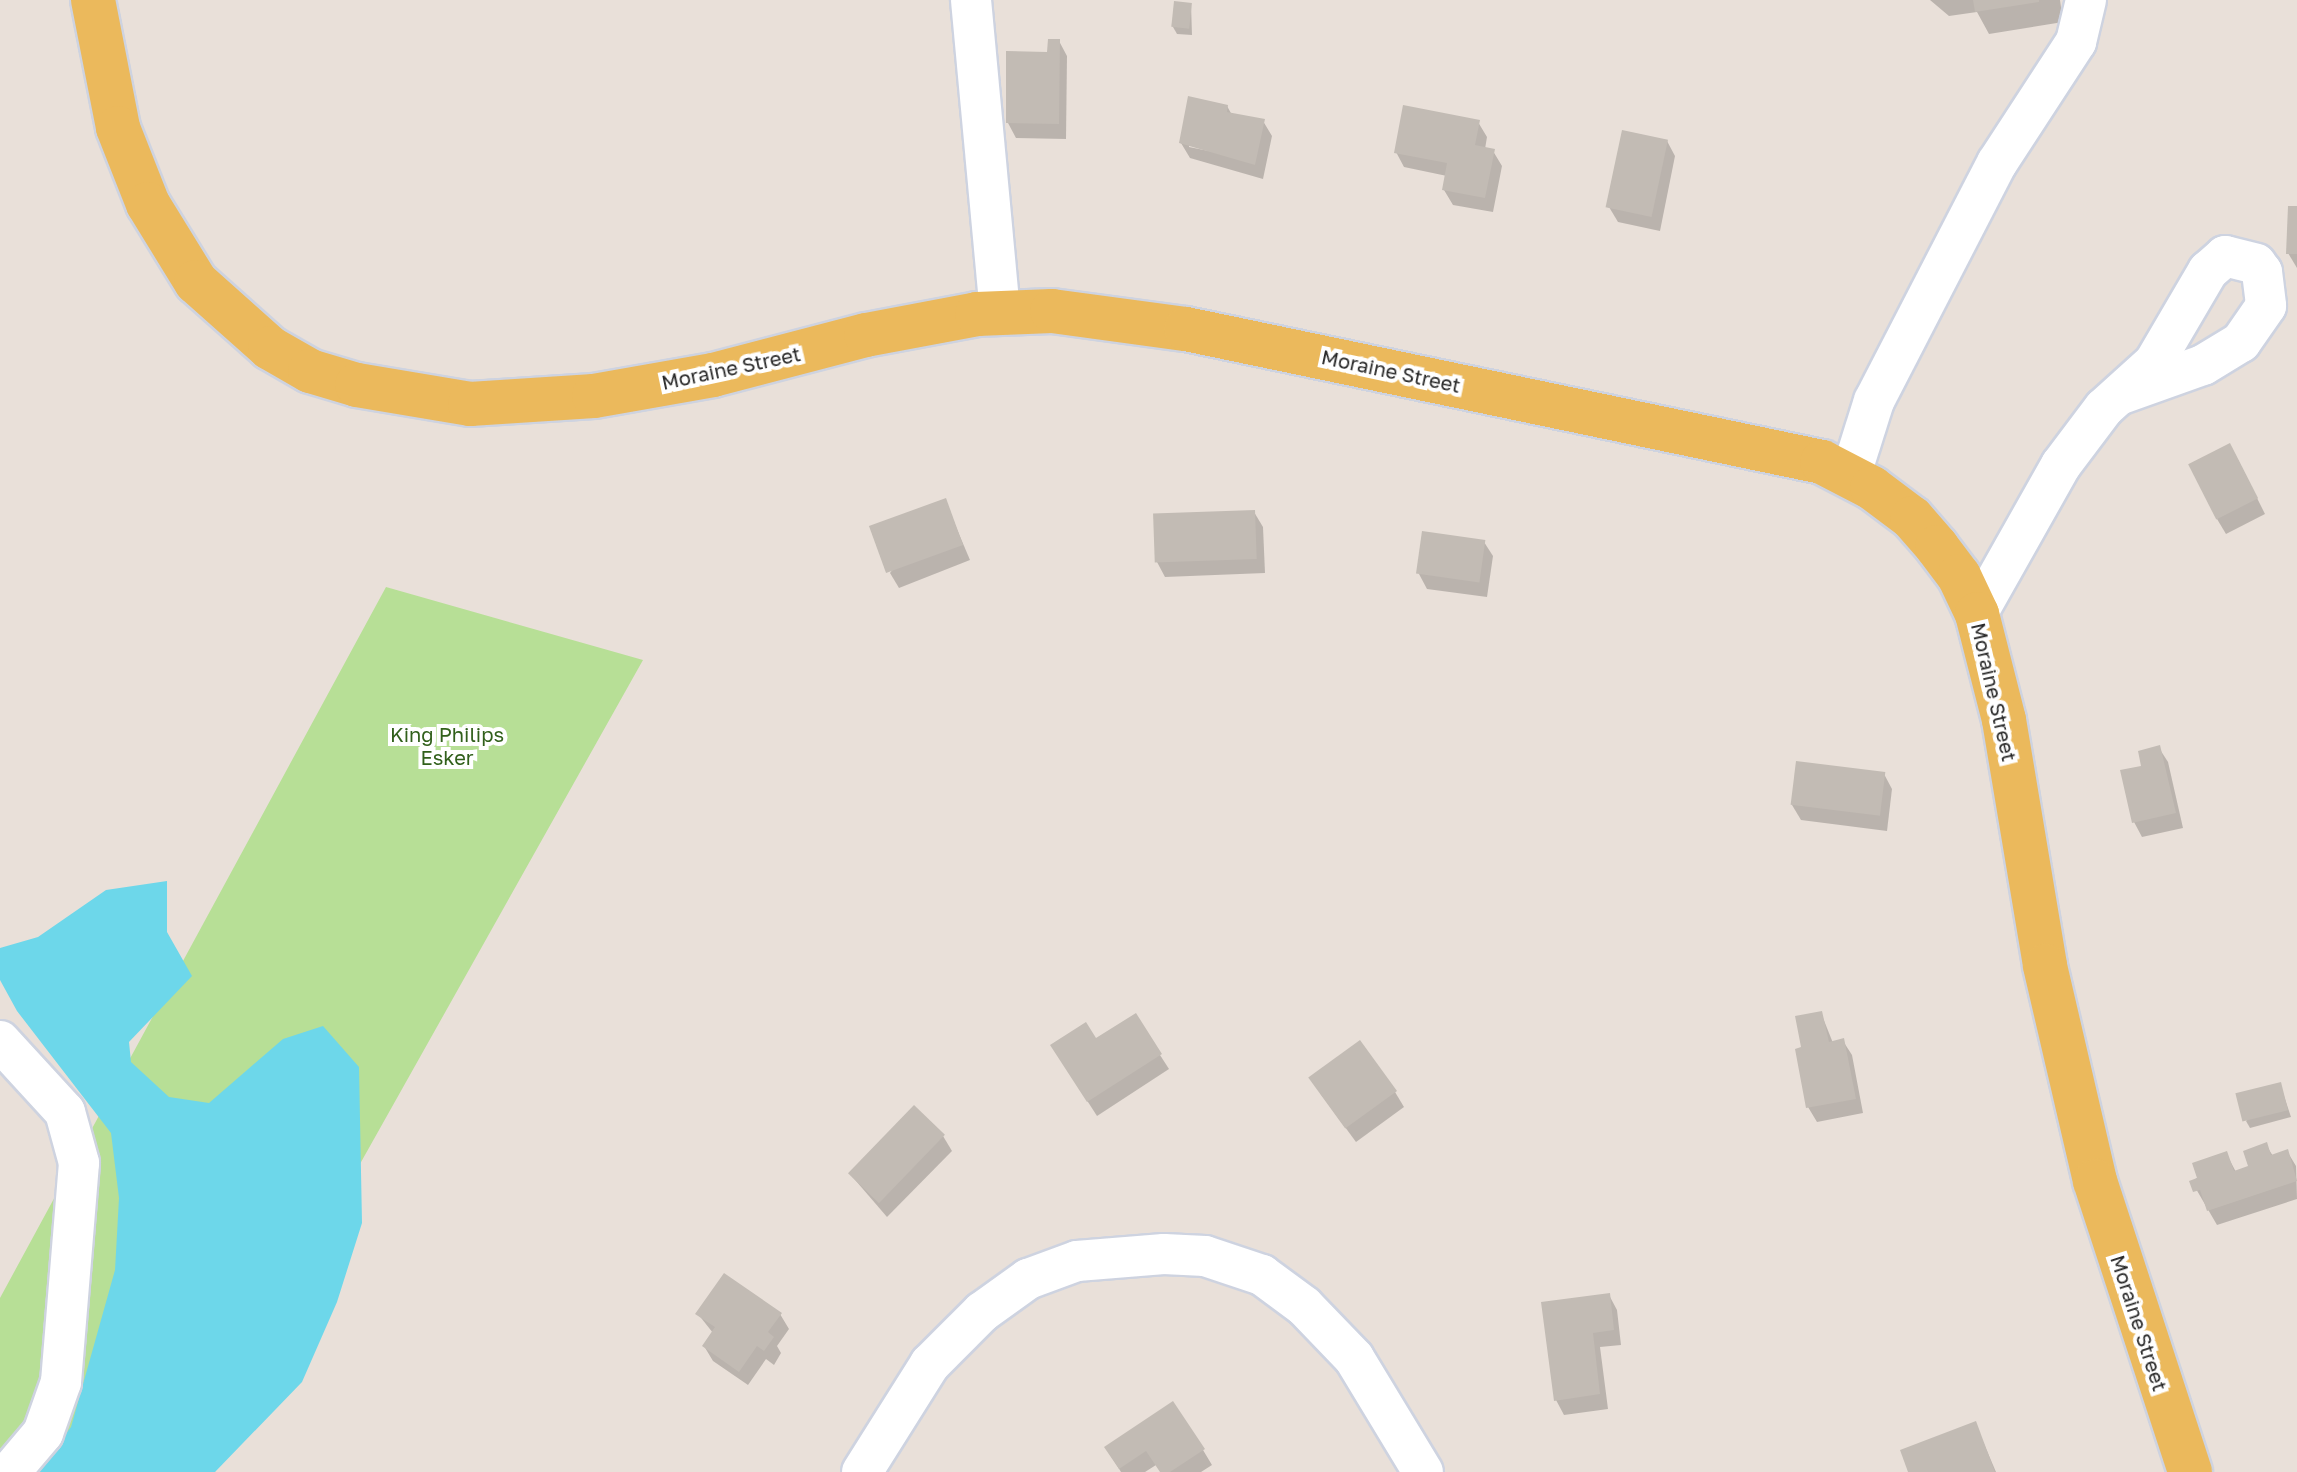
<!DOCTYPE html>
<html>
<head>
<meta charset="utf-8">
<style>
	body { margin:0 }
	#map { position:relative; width:2297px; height:1472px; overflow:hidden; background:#e9e0d9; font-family:"Golos Text",sans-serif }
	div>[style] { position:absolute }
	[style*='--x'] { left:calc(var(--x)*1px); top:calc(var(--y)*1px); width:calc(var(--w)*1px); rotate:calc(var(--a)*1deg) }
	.green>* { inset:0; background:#b7df96 }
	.water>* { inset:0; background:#6dd7ea }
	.shadow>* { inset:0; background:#0003 }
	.building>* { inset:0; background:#c2bbb4; transform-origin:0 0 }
	.roads { filter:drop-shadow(2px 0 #ced3e0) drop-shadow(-2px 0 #ced3e0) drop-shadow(0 2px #ced3e0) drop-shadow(0 -2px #ced3e0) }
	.minor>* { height:40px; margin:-20px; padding:0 20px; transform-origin:20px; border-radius:20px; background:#fff }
	.major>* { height:44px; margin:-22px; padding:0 22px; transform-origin:22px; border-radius:22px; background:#ebb95c }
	span { translate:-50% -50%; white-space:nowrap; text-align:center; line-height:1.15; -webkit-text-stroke:8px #fff; paint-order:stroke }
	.street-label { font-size:20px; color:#272727 }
	.park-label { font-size:20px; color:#31601b }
</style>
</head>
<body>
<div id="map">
	<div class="green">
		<i style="clip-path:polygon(386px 587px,643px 660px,242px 1374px,215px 1472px,0 1472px,0 1298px)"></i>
	</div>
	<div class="water">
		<i style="clip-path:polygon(167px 881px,167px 932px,192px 976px,129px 1042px,131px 1062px,169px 1097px,209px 1103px,283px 1039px,323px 1026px,359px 1067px,362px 1223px,337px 1302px,302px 1382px,215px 1472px,37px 1472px,71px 1427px,115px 1270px,119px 1198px,111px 1133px,17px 1011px,0 980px,0 948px,38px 937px,106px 890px)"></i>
	</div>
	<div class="shadow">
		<i style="clip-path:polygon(1930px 0,2060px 0,2063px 22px,1989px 34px,1977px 12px,1949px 16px)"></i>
		<i style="clip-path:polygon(1191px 4px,1192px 35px,1177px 34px,1173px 27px)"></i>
		<i style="clip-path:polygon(1059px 41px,1067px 56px,1066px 139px,1016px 138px,1008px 123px)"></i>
		<i style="clip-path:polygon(evenodd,1227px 106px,1232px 115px,1263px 121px,1272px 136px,1263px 179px,1190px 158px,1181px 143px,1227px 106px,1189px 143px,1229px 155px,1189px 147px,1189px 143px)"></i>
		<i style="clip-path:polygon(1478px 122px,1487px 137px,1485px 149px,1493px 151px,1502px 166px,1493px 212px,1453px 205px,1444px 190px,1447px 176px,1404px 167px,1396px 152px)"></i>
		<i style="clip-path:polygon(1667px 141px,1675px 156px,1660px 231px,1618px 222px,1609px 207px)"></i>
		<i style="clip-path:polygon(2297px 208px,2297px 268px,2288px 253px)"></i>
		<i style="clip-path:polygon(2238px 460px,2265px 514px,2226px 534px,2217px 519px)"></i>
		<i style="clip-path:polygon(945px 501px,970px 560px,899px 588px,890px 573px)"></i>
		<i style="clip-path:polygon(1254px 512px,1263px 527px,1265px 573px,1165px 577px,1157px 562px)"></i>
		<i style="clip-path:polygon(1484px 542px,1493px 556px,1487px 597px,1427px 589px,1419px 574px)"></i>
		<i style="clip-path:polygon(2159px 748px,2168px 762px,2183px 828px,2142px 837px,2134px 822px,2144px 767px)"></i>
		<i style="clip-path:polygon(1884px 774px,1892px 789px,1887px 831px,1801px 820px,1792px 805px)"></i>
		<i style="clip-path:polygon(1821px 1013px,1833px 1043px,1843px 1041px,1852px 1055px,1863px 1113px,1817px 1122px,1808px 1107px)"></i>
		<i style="clip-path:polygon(1096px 1041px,1160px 1055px,1169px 1069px,1097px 1116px,1061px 1060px)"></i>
		<i style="clip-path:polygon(2280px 1084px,2291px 1117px,2250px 1128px,2246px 1121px)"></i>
		<i style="clip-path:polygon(1395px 1092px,1404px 1107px,1356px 1142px,1320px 1093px)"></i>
		<i style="clip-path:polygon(943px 1136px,952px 1151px,887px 1217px,850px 1174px)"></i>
		<i style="clip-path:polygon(2266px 1145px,2273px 1156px,2287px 1151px,2296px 1166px,2297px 1199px,2217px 1225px,2192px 1182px,2226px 1153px,2236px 1172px,2250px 1167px)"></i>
		<i style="clip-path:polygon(1609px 1295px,1617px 1310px,1621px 1345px,1600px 1347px,1608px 1409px,1564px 1415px,1556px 1400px)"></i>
		<i style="clip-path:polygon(698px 1314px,780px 1314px,789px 1329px,777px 1346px,781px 1353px,774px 1365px,766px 1359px,748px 1385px,713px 1361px,704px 1346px,713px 1333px)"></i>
		<i style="clip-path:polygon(1975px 1423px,1996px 1472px,1910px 1472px)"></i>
		<i style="clip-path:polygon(1106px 1448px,1203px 1450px,1212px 1465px,1201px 1472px,1161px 1472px,1156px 1465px,1145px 1472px,1121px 1472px)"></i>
	</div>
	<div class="building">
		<i style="clip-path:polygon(1973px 0,2039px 0,2039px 2px,1975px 12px)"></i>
		<i style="left:1174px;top:1px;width:18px;height:26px;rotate:6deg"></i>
		<i style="clip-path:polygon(1048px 39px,1060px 39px,1059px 124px,1006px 123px,1006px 51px,1047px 52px)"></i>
		<i style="clip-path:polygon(1188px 96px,1228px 105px,1227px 112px,1265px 119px,1255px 165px,1179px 143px)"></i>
		<i style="clip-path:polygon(1403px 105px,1480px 120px,1475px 145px,1495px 149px,1485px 198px,1442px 190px,1447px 163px,1394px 153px)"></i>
		<i style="left:1622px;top:130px;width:47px;height:79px;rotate:12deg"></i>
		<i style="clip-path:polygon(2288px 206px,2297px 206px,2297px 254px,2286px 254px)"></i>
		<i style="left:2230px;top:443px;width:62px;height:47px;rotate:63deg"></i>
		<i style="left:946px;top:498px;width:50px;height:82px;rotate:70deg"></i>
		<i style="left:1255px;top:510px;width:49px;height:102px;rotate:88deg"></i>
		<i style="left:1422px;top:531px;width:64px;height:43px;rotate:8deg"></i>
		<i style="clip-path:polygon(2160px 745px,2176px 813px,2132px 823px,2120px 770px,2141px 766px,2138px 751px)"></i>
		<i style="left:1796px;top:761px;width:90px;height:44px;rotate:7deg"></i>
		<i style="clip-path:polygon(1822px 1011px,1829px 1042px,1844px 1038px,1856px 1099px,1806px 1108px,1795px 1049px,1801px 1047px,1795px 1016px)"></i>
		<i style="clip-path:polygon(1136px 1013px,1162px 1054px,1087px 1102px,1050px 1045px,1086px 1022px,1096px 1038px)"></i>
		<i style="left:1360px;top:1040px;width:63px;height:64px;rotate:54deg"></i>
		<i style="left:2281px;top:1082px;width:29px;height:47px;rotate:76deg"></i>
		<i style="left:914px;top:1105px;width:43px;height:95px;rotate:44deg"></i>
		<i style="clip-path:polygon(2267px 1142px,2271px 1155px,2288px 1149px,2297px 1181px,2207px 1211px,2200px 1190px,2193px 1192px,2189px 1181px,2197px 1178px,2192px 1163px,2227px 1151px,2234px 1171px,2248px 1166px,2243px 1151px)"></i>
		<i style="clip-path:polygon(724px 1273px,782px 1313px,768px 1332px,774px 1337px,764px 1351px,757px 1346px,739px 1372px,702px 1346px,715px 1327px,695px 1314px)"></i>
		<i style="clip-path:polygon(1610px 1293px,1614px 1330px,1593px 1333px,1600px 1394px,1554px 1401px,1541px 1302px)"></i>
		<i style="clip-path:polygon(1173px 1401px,1205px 1449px,1170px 1472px,1160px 1472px,1146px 1451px,1119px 1469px,1104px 1447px)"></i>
		<i style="clip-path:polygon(1976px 1421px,1995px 1472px,1908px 1472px,1900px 1450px)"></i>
	</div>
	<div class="roads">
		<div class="minor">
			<i style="--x:971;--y:0;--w:313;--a:84.7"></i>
			<i style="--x:1850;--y:477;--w:80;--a:-72.5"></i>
			<i style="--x:1874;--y:401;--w:268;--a:-62.7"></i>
			<i style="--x:1997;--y:163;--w:145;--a:-56.9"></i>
			<i style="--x:2076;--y:42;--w:43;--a:-76.6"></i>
			<i style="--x:1977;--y:614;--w:171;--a:-60.6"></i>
			<i style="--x:2061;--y:465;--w:71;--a:-53"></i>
			<i style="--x:2104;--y:408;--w:67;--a:-42"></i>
			<i style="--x:2154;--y:363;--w:107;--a:-59.6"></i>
			<i style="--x:2208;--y:271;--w:23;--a:-41"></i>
			<i style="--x:2225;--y:256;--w:32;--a:14"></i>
			<i style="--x:2256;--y:264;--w:10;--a:53"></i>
			<i style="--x:2262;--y:272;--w:34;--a:83"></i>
			<i style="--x:2266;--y:306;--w:44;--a:124.8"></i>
			<i style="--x:2241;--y:342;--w:44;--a:148.8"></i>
			<i style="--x:2203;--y:365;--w:87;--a:160.5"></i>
			<i style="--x:0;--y:1041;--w:96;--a:47.5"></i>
			<i style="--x:65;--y:1112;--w:53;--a:74.6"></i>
			<i style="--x:79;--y:1163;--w:220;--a:94.7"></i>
			<i style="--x:61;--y:1382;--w:54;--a:109.4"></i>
			<i style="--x:43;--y:1433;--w:51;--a:130.2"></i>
			<i style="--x:862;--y:1472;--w:128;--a:-57.8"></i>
			<i style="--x:930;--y:1364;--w:74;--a:-45"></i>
			<i style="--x:982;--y:1312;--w:57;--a:-35.7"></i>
			<i style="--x:1028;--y:1279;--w:52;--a:-20.2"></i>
			<i style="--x:1077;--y:1261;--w:87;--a:-4.6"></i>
			<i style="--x:1164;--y:1254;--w:41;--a:2.8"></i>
			<i style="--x:1205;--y:1256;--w:60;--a:18.4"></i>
			<i style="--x:1262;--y:1275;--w:52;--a:36.4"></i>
			<i style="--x:1304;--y:1306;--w:72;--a:46.1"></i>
			<i style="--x:1354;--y:1358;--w:133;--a:58.8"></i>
		</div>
		<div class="major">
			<i style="--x:93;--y:0;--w:130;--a:78.9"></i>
			<i style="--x:118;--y:128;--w:82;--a:68.5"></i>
			<i style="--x:148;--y:204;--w:92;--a:58.4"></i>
			<i style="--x:196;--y:282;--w:99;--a:41.7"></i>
			<i style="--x:270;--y:348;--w:46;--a:29.9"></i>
			<i style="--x:310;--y:371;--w:49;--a:16.6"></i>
			<i style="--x:357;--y:385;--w:115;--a:9.5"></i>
			<i style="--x:470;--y:404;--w:124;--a:-3.7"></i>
			<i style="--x:594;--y:396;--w:121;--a:-10"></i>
			<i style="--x:713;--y:375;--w:158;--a:-14.7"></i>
			<i style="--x:866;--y:335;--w:113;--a:-10.7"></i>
			<i style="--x:977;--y:314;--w:75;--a:-2.3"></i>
			<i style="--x:1052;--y:311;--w:135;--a:7.7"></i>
			<i style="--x:1186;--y:329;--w:650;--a:11.81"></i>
			<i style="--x:1822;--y:462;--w:56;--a:27.5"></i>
			<i style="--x:1872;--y:488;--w:50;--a:36.9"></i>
			<i style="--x:1912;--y:518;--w:38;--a:49"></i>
			<i style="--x:1937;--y:547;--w:36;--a:53"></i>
			<i style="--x:1959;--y:576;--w:42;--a:64.7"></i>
			<i style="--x:1977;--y:614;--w:109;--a:75.7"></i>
			<i style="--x:2004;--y:720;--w:249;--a:80.5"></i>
			<i style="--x:2045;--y:966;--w:221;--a:76.9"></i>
			<i style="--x:2095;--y:1181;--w:306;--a:71.9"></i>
		</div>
	</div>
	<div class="street-label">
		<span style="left:731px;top:368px;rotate:-12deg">Moraine Street</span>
		<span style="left:1391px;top:371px;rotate:12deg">Moraine Street</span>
		<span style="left:1994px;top:692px;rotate:77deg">Moraine Street</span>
		<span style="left:2139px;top:1323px;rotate:72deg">Moraine Street</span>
	</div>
	<div class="park-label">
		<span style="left:447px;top:746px">King Philips<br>Esker</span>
	</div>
</div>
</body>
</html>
